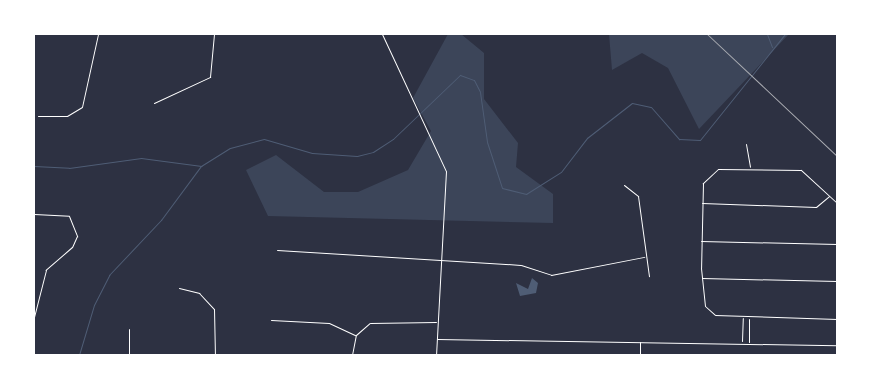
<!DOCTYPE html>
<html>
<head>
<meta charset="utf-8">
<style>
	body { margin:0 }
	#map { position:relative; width:871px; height:389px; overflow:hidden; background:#2d3142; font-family:"Archivo Narrow",sans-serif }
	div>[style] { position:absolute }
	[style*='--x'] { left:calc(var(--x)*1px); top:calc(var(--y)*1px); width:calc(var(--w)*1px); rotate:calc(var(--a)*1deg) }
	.green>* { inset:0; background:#3c4559 }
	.water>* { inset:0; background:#4f5d75 }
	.stream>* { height:1px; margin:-0.5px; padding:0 0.5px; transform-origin:0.5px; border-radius:0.5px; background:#4f5d75 }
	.minor>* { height:1px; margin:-0.5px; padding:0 0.5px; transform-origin:0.5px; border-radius:0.5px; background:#fff }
	.rail>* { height:1px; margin:-0.5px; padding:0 0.5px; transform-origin:0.5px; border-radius:0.5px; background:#abadb3 }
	span { translate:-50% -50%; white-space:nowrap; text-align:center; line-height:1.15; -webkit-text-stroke:4.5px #fff; paint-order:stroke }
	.frame { position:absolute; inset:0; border:35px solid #fff; pointer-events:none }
</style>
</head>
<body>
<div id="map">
	<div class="green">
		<i style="clip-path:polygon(448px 34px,461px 34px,484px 53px,484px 99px,518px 143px,516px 167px,553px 194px,553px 223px,268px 216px,246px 170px,276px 155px,324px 192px,358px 192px,408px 170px,431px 131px,413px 98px)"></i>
		<i style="clip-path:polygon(609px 34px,789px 34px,699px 129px,668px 68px,642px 53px,612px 70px)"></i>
	</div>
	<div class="water">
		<i style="clip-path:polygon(532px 278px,538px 283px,536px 293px,520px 296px,516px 283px,528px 289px)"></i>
	</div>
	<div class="stream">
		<i style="--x:767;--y:34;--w:14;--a:69"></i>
		<i style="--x:34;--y:166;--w:35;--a:3"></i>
		<i style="--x:69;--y:168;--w:73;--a:-7.9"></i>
		<i style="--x:141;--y:158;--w:61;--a:7.6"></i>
		<i style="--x:201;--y:166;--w:34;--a:-32"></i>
		<i style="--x:230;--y:148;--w:35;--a:-15"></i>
		<i style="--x:264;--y:139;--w:50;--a:16.3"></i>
		<i style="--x:312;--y:153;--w:45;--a:3.8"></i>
		<i style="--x:357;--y:156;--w:16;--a:-14"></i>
		<i style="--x:373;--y:152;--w:24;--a:-33"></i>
		<i style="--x:393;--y:139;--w:93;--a:-43.7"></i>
		<i style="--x:460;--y:75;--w:15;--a:20"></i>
		<i style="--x:474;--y:80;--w:13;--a:63"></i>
		<i style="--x:480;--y:92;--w:50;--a:82"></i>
		<i style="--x:487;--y:142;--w:48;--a:71.9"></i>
		<i style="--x:502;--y:188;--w:25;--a:14"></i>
		<i style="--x:526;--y:194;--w:41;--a:-32.2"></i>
		<i style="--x:561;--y:172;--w:43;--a:-52.6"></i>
		<i style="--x:587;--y:138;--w:57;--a:-37.9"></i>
		<i style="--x:632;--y:103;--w:19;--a:12"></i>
		<i style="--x:651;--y:107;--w:43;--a:48.8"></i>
		<i style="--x:679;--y:139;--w:21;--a:3"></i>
		<i style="--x:700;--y:140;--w:136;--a:-51.3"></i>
		<i style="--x:79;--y:355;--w:52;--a:-73.3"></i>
		<i style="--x:94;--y:305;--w:34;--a:-63"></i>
		<i style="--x:109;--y:275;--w:76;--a:-46.6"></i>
		<i style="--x:161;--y:220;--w:67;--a:-53.5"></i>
	</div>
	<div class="minor">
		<i style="--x:382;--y:34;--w:151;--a:65"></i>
		<i style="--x:446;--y:171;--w:184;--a:93.1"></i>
		<i style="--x:154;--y:103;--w:62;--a:-24.9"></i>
		<i style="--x:210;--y:77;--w:43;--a:-84.7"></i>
		<i style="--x:38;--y:116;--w:29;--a:0"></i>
		<i style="--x:67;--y:116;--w:17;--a:-31"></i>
		<i style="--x:82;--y:107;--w:75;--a:-77.6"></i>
		<i style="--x:746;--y:144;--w:23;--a:80"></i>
		<i style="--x:624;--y:185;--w:18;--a:38"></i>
		<i style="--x:638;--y:196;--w:81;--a:82.2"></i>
		<i style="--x:702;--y:203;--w:114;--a:2"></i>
		<i style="--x:816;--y:207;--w:17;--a:-40"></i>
		<i style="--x:837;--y:203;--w:49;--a:-137.5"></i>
		<i style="--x:801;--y:170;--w:83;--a:-179.3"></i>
		<i style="--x:718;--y:169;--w:21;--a:137"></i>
		<i style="--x:703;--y:183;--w:85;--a:91.3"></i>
		<i style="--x:701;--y:268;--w:38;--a:84"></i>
		<i style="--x:705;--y:306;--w:13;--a:42"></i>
		<i style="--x:715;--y:315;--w:122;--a:1.9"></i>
		<i style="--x:34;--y:214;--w:35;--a:3"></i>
		<i style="--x:69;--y:216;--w:22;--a:68"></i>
		<i style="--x:77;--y:236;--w:12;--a:114"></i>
		<i style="--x:72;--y:247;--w:35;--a:139"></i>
		<i style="--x:46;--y:270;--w:49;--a:104.3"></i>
		<i style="--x:701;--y:241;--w:136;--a:1.3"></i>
		<i style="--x:277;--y:250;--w:244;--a:3.5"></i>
		<i style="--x:521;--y:265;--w:32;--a:18"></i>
		<i style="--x:551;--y:275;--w:95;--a:-11"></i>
		<i style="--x:702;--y:278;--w:135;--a:1.3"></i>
		<i style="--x:179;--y:288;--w:21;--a:14"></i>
		<i style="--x:199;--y:293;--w:22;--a:47"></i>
		<i style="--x:214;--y:309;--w:46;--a:88.8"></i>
		<i style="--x:271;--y:320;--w:58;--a:3"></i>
		<i style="--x:329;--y:323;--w:29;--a:25"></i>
		<i style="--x:129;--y:329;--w:26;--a:90"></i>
		<i style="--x:437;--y:339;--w:400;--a:0.9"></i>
		<i style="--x:742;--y:341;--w:23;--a:-88"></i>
		<i style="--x:749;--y:342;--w:23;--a:-90"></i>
		<i style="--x:352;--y:355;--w:20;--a:-79"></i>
		<i style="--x:356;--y:335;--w:18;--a:-41"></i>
		<i style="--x:370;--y:323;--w:66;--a:-0.9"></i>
		<i style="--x:640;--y:355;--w:13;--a:-90"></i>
	</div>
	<div class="rail">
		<i style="--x:707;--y:34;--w:178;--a:43.2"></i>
	</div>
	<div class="frame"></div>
</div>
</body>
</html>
